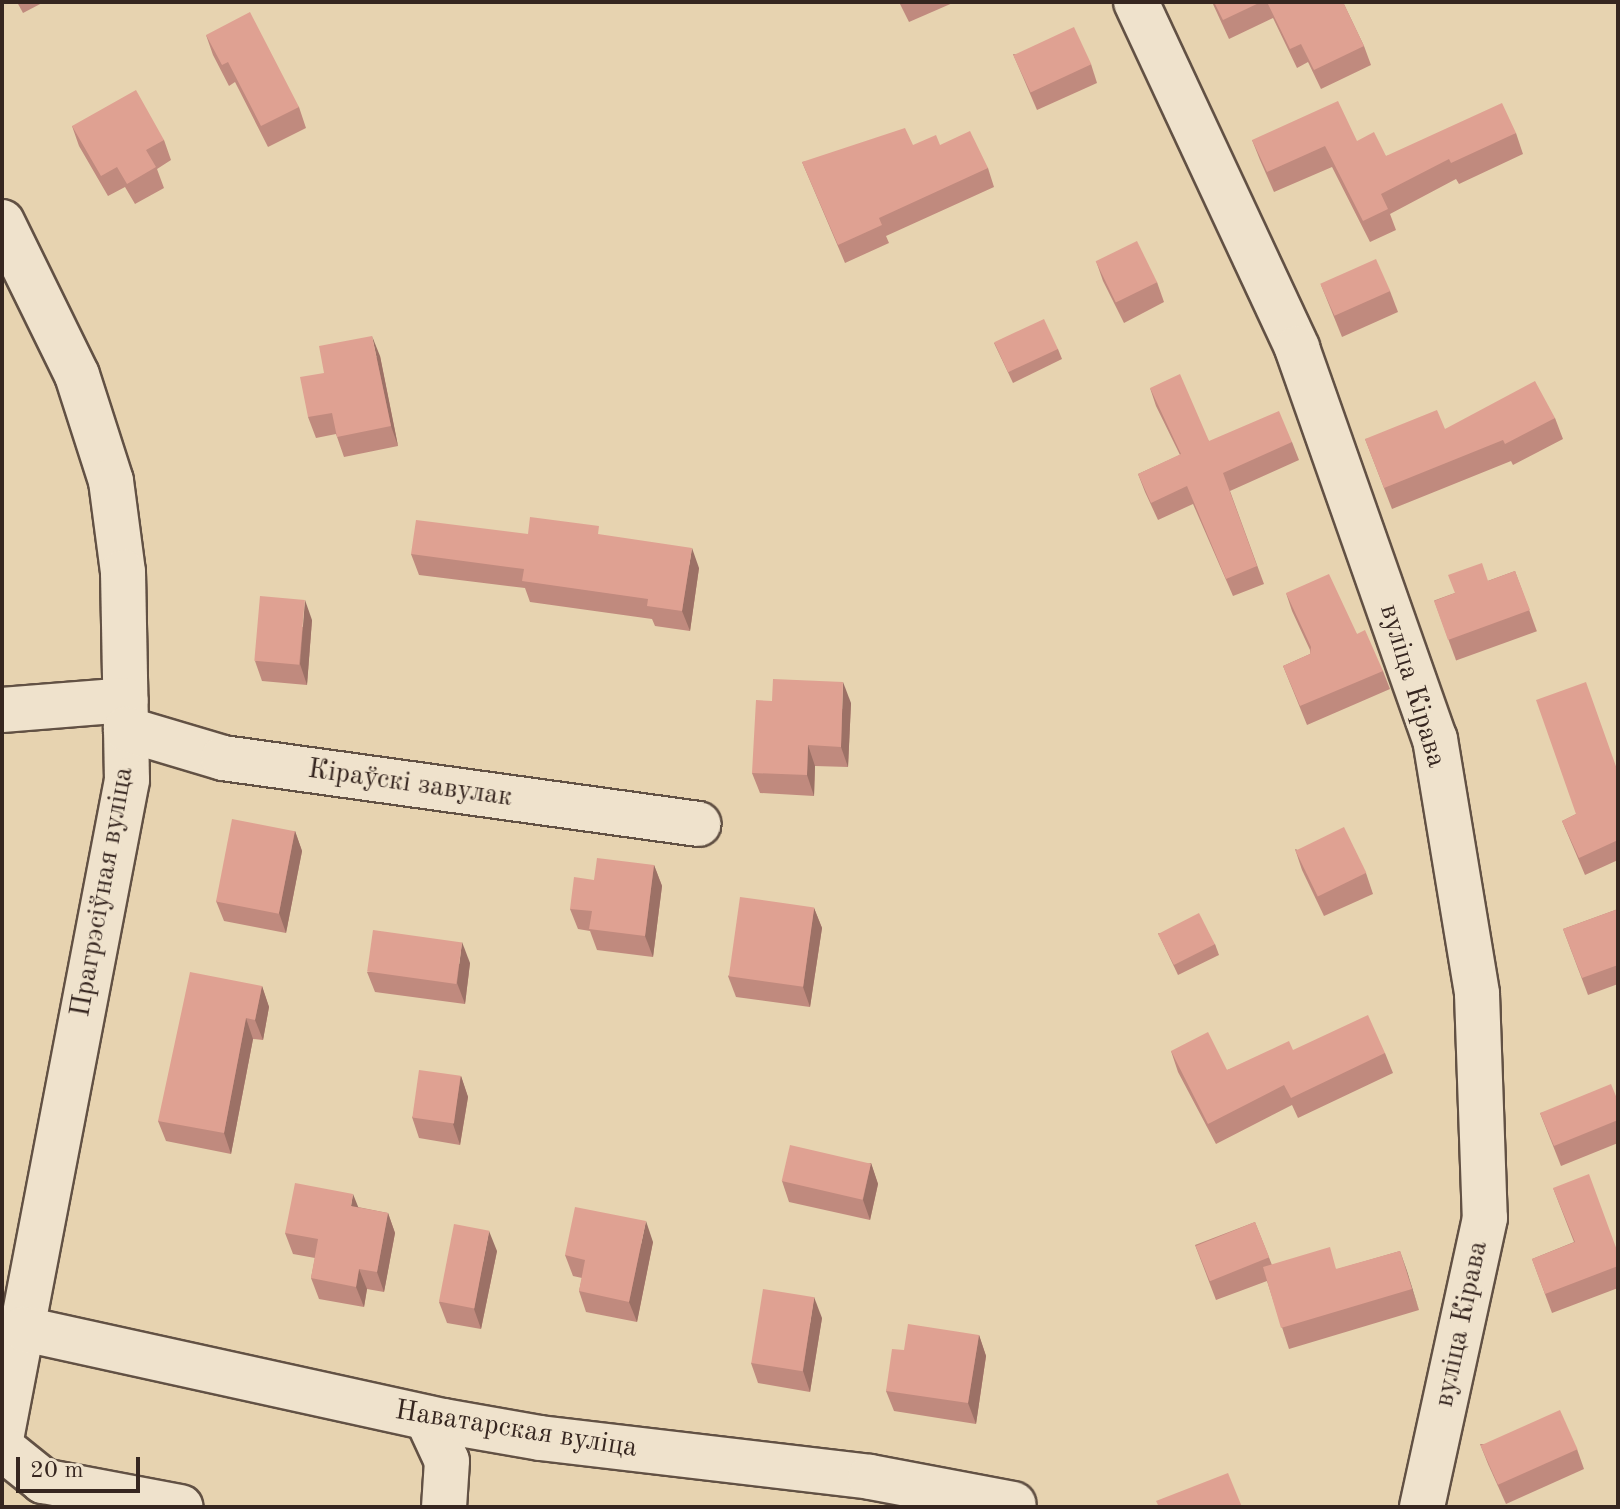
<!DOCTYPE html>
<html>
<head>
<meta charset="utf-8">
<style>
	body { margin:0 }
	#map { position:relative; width:1620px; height:1509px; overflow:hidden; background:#e7d3b0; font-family:"Old Standard TT",serif }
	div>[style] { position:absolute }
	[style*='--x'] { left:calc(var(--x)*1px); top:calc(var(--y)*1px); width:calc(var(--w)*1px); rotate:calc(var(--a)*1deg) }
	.roads { filter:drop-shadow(2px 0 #625144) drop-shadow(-2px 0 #625144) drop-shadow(0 2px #625144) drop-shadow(0 -2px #625144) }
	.minor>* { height:44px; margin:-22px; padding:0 22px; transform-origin:22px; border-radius:22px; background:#efe2cc }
	.tertiary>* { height:44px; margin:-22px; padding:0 22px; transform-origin:22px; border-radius:22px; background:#efe2cc }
	.wall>* { inset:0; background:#c08a7e; transform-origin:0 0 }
	.shaded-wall>* { inset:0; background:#9c7166 }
	.building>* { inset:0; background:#dfa192; transform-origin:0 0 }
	span { translate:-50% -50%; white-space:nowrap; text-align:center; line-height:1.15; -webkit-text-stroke:6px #efe2cc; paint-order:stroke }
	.street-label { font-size:28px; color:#362620 }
	.frame { position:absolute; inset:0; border:4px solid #362620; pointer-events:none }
	.scale { position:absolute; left:16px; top:1457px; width:124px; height:36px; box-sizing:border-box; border:4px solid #362620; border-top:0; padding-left:10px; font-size:24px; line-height:28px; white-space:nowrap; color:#362620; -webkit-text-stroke:6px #efe2cc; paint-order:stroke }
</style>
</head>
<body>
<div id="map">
	<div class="roads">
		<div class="minor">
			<i style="--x:2;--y:222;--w:170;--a:63.9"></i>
			<i style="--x:77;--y:375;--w:111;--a:72.2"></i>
			<i style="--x:111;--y:481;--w:92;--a:82.5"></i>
			<i style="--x:123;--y:572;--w:208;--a:88.9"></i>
			<i style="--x:127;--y:780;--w:666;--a:100.82"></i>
			<i style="--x:2;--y:710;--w:124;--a:-4.6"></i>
			<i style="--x:126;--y:729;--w:101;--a:16.6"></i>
			<i style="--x:223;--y:758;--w:480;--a:7.9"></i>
			<i style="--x:24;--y:1329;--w:429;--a:12.4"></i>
			<i style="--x:443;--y:1421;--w:98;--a:9.9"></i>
			<i style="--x:540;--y:1438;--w:332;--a:6.7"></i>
			<i style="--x:870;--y:1477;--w:146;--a:10.7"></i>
			<i style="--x:427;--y:1418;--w:47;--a:65.1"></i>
			<i style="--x:447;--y:1461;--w:46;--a:93.7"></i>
			<i style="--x:2;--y:1448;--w:53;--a:38.8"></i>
			<i style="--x:43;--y:1481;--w:140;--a:10.7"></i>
		</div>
		<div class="tertiary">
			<i style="--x:1136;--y:2;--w:382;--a:65"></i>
			<i style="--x:1297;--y:348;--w:415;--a:70.6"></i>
			<i style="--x:1435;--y:739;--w:258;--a:80.6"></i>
			<i style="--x:1477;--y:994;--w:224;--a:88"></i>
			<i style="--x:1485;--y:1218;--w:296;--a:102.3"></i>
		</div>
	</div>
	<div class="wall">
		<i style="clip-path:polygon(17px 2px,44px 2px,23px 13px)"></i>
		<i style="clip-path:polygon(899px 2px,955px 2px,909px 22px)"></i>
		<i style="clip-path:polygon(1212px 2px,1343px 2px,1364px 46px,1371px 65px,1321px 89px,1308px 62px,1297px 68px,1273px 18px,1229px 39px)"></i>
		<i style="clip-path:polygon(206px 35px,299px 107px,306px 128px,268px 147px,235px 82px,229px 86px,213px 55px)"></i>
		<i style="clip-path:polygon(1013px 54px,1091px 64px,1097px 83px,1037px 110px)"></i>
		<i style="clip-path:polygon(72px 126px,164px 140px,171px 160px,157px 169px,164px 188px,135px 204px,125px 187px,108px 196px,79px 146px)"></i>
		<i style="clip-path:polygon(1516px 133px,1523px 154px,1459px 184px,1456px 179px,1390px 214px,1396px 230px,1370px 242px,1332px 167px,1274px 192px,1260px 160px,1252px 140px,1357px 141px,1386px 156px)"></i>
		<i style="clip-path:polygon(913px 145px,940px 145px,988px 168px,994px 187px,886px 236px,889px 243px,845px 263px,802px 162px)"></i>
		<i style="clip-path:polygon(1096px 261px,1157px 282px,1164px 302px,1124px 323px,1103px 281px)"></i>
		<i style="clip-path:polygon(1321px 285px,1390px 291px,1398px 312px,1342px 337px)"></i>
		<i style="clip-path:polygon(994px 343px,1058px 349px,1062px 359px,1013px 383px)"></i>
		<i style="clip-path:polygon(380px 356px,398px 446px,344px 457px,336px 434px,316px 438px,308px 417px,324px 373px)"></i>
		<i style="clip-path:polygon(1150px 388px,1209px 441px,1292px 442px,1299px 460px,1230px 491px,1264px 584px,1233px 596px,1193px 504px,1158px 520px,1145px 492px,1138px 474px,1180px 455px,1156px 406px)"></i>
		<i style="clip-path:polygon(1555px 418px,1563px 439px,1513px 465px,1511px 461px,1392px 509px,1365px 439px,1445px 429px)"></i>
		<i style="clip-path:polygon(528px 534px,602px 535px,699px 568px,690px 631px,655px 626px,652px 619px,530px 602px,525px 588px,419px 575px,411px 554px)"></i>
		<i style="left:1515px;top:571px;width:64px;height:86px;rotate:70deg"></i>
		<i style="clip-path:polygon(1286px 593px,1357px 634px,1383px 671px,1390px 689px,1307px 725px,1283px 666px,1310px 654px,1310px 650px,1292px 611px)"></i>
		<i style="clip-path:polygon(312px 620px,307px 685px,262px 681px,255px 661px)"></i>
		<i style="clip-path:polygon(851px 703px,848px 767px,815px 766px,814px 796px,760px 793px,752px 773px)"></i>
		<i style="clip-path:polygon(1618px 772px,1618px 860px,1585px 875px,1562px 821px,1576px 814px)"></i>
		<i style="clip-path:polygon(295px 831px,302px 851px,286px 933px,224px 921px,216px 901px)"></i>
		<i style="clip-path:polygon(1295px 849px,1366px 873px,1373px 894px,1324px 916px,1302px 870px)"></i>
		<i style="clip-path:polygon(654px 865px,662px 886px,653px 957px,597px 950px,590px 931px,578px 929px,570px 909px,594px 880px)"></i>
		<i style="clip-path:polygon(814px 908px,822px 928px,810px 1007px,736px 997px,728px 976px)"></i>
		<i style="clip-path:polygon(1618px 909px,1618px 984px,1588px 995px,1563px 929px)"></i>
		<i style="clip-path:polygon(1158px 933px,1215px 944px,1219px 955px,1178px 975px)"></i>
		<i style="clip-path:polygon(470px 963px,465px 1004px,375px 992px,367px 972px)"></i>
		<i style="clip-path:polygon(262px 986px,269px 1007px,263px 1040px,253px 1039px,231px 1154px,166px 1141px,158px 1121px)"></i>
		<i style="clip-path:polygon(1293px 1050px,1385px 1053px,1393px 1073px,1298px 1118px,1292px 1105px,1216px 1144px,1178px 1072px,1171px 1051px,1227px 1070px)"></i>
		<i style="clip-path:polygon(461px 1076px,468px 1097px,460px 1145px,419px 1138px,412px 1117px)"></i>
		<i style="clip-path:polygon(1618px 1101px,1618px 1143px,1561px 1166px,1540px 1113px)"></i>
		<i style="clip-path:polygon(871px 1163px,878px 1184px,870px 1220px,789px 1202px,782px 1181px)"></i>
		<i style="clip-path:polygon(1553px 1188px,1618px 1253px,1618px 1288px,1552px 1313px,1532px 1259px,1574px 1242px)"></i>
		<i style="clip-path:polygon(358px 1207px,388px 1213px,395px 1233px,384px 1292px,367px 1289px,364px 1307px,319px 1299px,311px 1278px,315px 1258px,293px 1254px,285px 1233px)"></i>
		<i style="clip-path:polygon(1255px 1222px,1272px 1265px,1338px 1269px,1400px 1251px,1419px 1310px,1289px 1349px,1267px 1281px,1216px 1300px,1195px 1245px)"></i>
		<i style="clip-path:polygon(653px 1242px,637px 1322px,586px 1312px,579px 1291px,582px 1278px,573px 1276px,565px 1255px)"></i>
		<i style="clip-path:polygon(497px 1251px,481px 1329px,447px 1323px,439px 1302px)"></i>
		<i style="clip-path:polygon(822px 1318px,810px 1392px,758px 1383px,751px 1363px)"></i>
		<i style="clip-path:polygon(979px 1335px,986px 1356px,976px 1424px,894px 1411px,886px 1391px,904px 1350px)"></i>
		<i style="clip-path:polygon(1480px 1444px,1577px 1449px,1584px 1469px,1506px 1504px,1488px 1464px)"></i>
	</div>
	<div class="shaded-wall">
		<i style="clip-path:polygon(372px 336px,380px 356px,398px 446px,391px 426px)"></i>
		<i style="clip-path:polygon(692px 548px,699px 568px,690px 631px,682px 611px)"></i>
		<i style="clip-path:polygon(305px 600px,312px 620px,307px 685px,300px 664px)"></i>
		<i style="clip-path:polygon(843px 682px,851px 703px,848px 767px,841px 747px)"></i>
		<i style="clip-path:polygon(808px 745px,815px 766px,814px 796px,807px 775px)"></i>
		<i style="clip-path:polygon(295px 831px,302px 851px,286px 933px,279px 913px)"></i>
		<i style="clip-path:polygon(654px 865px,662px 886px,653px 957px,645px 936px)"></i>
		<i style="clip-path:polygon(814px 908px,822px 928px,810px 1007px,803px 987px)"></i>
		<i style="clip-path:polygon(462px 942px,470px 963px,465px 1004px,457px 983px)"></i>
		<i style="clip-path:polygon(262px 986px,269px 1007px,263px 1040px,255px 1020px)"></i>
		<i style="clip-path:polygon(246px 1018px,253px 1039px,231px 1154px,224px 1133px)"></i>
		<i style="clip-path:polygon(461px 1076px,468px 1097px,460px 1145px,453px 1124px)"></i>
		<i style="clip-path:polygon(871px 1163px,878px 1184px,870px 1220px,863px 1200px)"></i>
		<i style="clip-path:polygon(353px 1194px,361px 1214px,351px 1206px)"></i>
		<i style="clip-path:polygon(388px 1213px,395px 1233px,384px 1292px,377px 1272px)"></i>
		<i style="clip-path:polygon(646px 1221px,653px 1242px,637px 1322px,629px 1302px)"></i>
		<i style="clip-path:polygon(489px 1231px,497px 1251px,481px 1329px,474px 1309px)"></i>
		<i style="clip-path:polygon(1400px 1251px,1407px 1271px,1419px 1310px,1412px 1289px)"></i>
		<i style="clip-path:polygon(359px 1269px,367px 1289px,364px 1307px,356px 1287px)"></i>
		<i style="clip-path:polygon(814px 1297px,822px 1318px,810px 1392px,803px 1371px)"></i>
		<i style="clip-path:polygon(979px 1335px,986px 1356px,976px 1424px,968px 1403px)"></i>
	</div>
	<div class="building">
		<i style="clip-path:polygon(1214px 2px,1261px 2px,1223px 20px)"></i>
		<i style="clip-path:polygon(1267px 2px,1343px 2px,1364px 46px,1314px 70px,1301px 44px,1290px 49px)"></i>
		<i style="clip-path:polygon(250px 12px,299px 107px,261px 126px,228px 62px,222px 65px,206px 35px)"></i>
		<i style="left:1074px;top:27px;width:41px;height:67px;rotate:65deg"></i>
		<i style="clip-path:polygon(136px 90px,164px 140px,146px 150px,156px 167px,127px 184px,117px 167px,101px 176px,72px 126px)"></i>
		<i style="clip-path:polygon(1338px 101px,1357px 141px,1374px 132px,1386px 156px,1502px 103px,1516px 133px,1451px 163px,1449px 159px,1381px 194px,1388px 209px,1363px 221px,1325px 146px,1267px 172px,1252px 140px)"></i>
		<i style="clip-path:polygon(905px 128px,913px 145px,936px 135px,940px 145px,970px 131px,988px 168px,879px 218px,882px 225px,838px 245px,802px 162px)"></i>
		<i style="left:1137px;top:241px;width:46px;height:46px;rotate:64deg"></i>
		<i style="left:1376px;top:259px;width:35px;height:61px;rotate:66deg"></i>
		<i style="left:1044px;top:319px;width:33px;height:55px;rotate:65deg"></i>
		<i style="clip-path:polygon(372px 336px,391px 426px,337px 437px,332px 413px,308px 417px,300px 377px,324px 373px,319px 346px)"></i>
		<i style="clip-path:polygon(1180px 374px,1209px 441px,1279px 411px,1292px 442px,1223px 473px,1257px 566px,1226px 579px,1187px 486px,1151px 503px,1138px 474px,1181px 454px,1150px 388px)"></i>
		<i style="clip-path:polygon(1535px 381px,1555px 418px,1505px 444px,1503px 440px,1384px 488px,1365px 439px,1437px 410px,1445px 429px)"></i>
		<i style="clip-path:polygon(530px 517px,599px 526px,598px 534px,692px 548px,682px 611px,647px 606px,648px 599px,522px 581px,524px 569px,411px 554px,416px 520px,528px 534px)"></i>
		<i style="clip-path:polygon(1482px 563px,1488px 581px,1515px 571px,1530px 610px,1448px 640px,1434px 601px,1455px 593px,1448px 575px)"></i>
		<i style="clip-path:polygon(1329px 574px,1357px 634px,1365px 630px,1383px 671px,1300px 706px,1283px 666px,1310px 654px,1311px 647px,1286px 593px)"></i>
		<i style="left:260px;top:596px;width:45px;height:65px;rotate:5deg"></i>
		<i style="clip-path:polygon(773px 679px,843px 682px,841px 747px,808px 745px,807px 775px,752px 773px,756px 700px,772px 701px)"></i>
		<i style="clip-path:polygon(1586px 682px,1618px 772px,1618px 840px,1579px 858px,1562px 821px,1576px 814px,1536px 700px)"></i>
		<i style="left:232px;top:819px;width:64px;height:84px;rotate:11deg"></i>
		<i style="left:1344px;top:827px;width:51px;height:54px;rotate:64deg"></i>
		<i style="clip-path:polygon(597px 858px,654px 865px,645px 936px,589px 929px,592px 911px,570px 909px,574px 877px,594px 880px)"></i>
		<i style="left:740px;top:897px;width:75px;height:80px;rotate:8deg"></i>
		<i style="clip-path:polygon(1618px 909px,1618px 965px,1582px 978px,1563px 929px)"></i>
		<i style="left:1199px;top:913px;width:35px;height:46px;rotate:63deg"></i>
		<i style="left:373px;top:930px;width:90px;height:42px;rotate:8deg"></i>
		<i style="clip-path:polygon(190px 972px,262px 986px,255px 1020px,246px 1018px,224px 1133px,158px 1121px)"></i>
		<i style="clip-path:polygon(1368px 1015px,1385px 1053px,1291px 1098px,1284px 1085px,1208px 1124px,1171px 1051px,1208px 1032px,1227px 1070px,1289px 1041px,1293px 1050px)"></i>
		<i style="left:419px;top:1070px;width:42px;height:48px;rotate:8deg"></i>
		<i style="clip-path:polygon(1611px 1084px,1618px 1101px,1618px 1120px,1554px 1146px,1540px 1113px)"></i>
		<i style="left:790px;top:1145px;width:83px;height:37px;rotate:13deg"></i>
		<i style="clip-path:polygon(1589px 1174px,1618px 1253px,1618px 1266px,1545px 1294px,1532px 1259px,1575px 1242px,1553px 1188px)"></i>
		<i style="clip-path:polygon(295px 1183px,353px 1194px,351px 1206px,388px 1213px,377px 1272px,359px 1269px,356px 1287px,311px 1278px,318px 1239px,285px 1233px)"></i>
		<i style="clip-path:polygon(575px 1207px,646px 1221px,629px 1302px,579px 1291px,585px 1260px,565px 1255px)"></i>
		<i style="left:1255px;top:1222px;width:38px;height:64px;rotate:68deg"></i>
		<i style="left:454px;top:1224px;width:36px;height:79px;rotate:11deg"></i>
		<i style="clip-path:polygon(1330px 1247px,1336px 1269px,1400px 1251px,1412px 1289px,1281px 1328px,1263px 1267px)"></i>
		<i style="left:763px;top:1289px;width:52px;height:75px;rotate:9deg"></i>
		<i style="clip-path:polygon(908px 1324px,979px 1335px,968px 1403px,886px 1391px,892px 1349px,904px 1350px)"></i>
		<i style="left:1560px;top:1410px;width:43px;height:87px;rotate:66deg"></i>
		<i style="clip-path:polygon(1228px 1473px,1242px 1507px,1159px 1507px,1156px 1501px)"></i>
	</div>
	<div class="street-label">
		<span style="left:1412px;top:686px;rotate:73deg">вуліца Кірава</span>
		<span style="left:410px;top:784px;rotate:8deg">Кіраўскі завулак</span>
		<span style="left:103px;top:892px;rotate:-80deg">Прагрэсіўная вуліца</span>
		<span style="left:1462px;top:1324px;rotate:-78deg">вуліца Кірава</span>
		<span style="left:516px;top:1430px;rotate:9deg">Наватарская вуліца</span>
	</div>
	<div class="frame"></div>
	<div class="scale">20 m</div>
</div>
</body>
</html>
